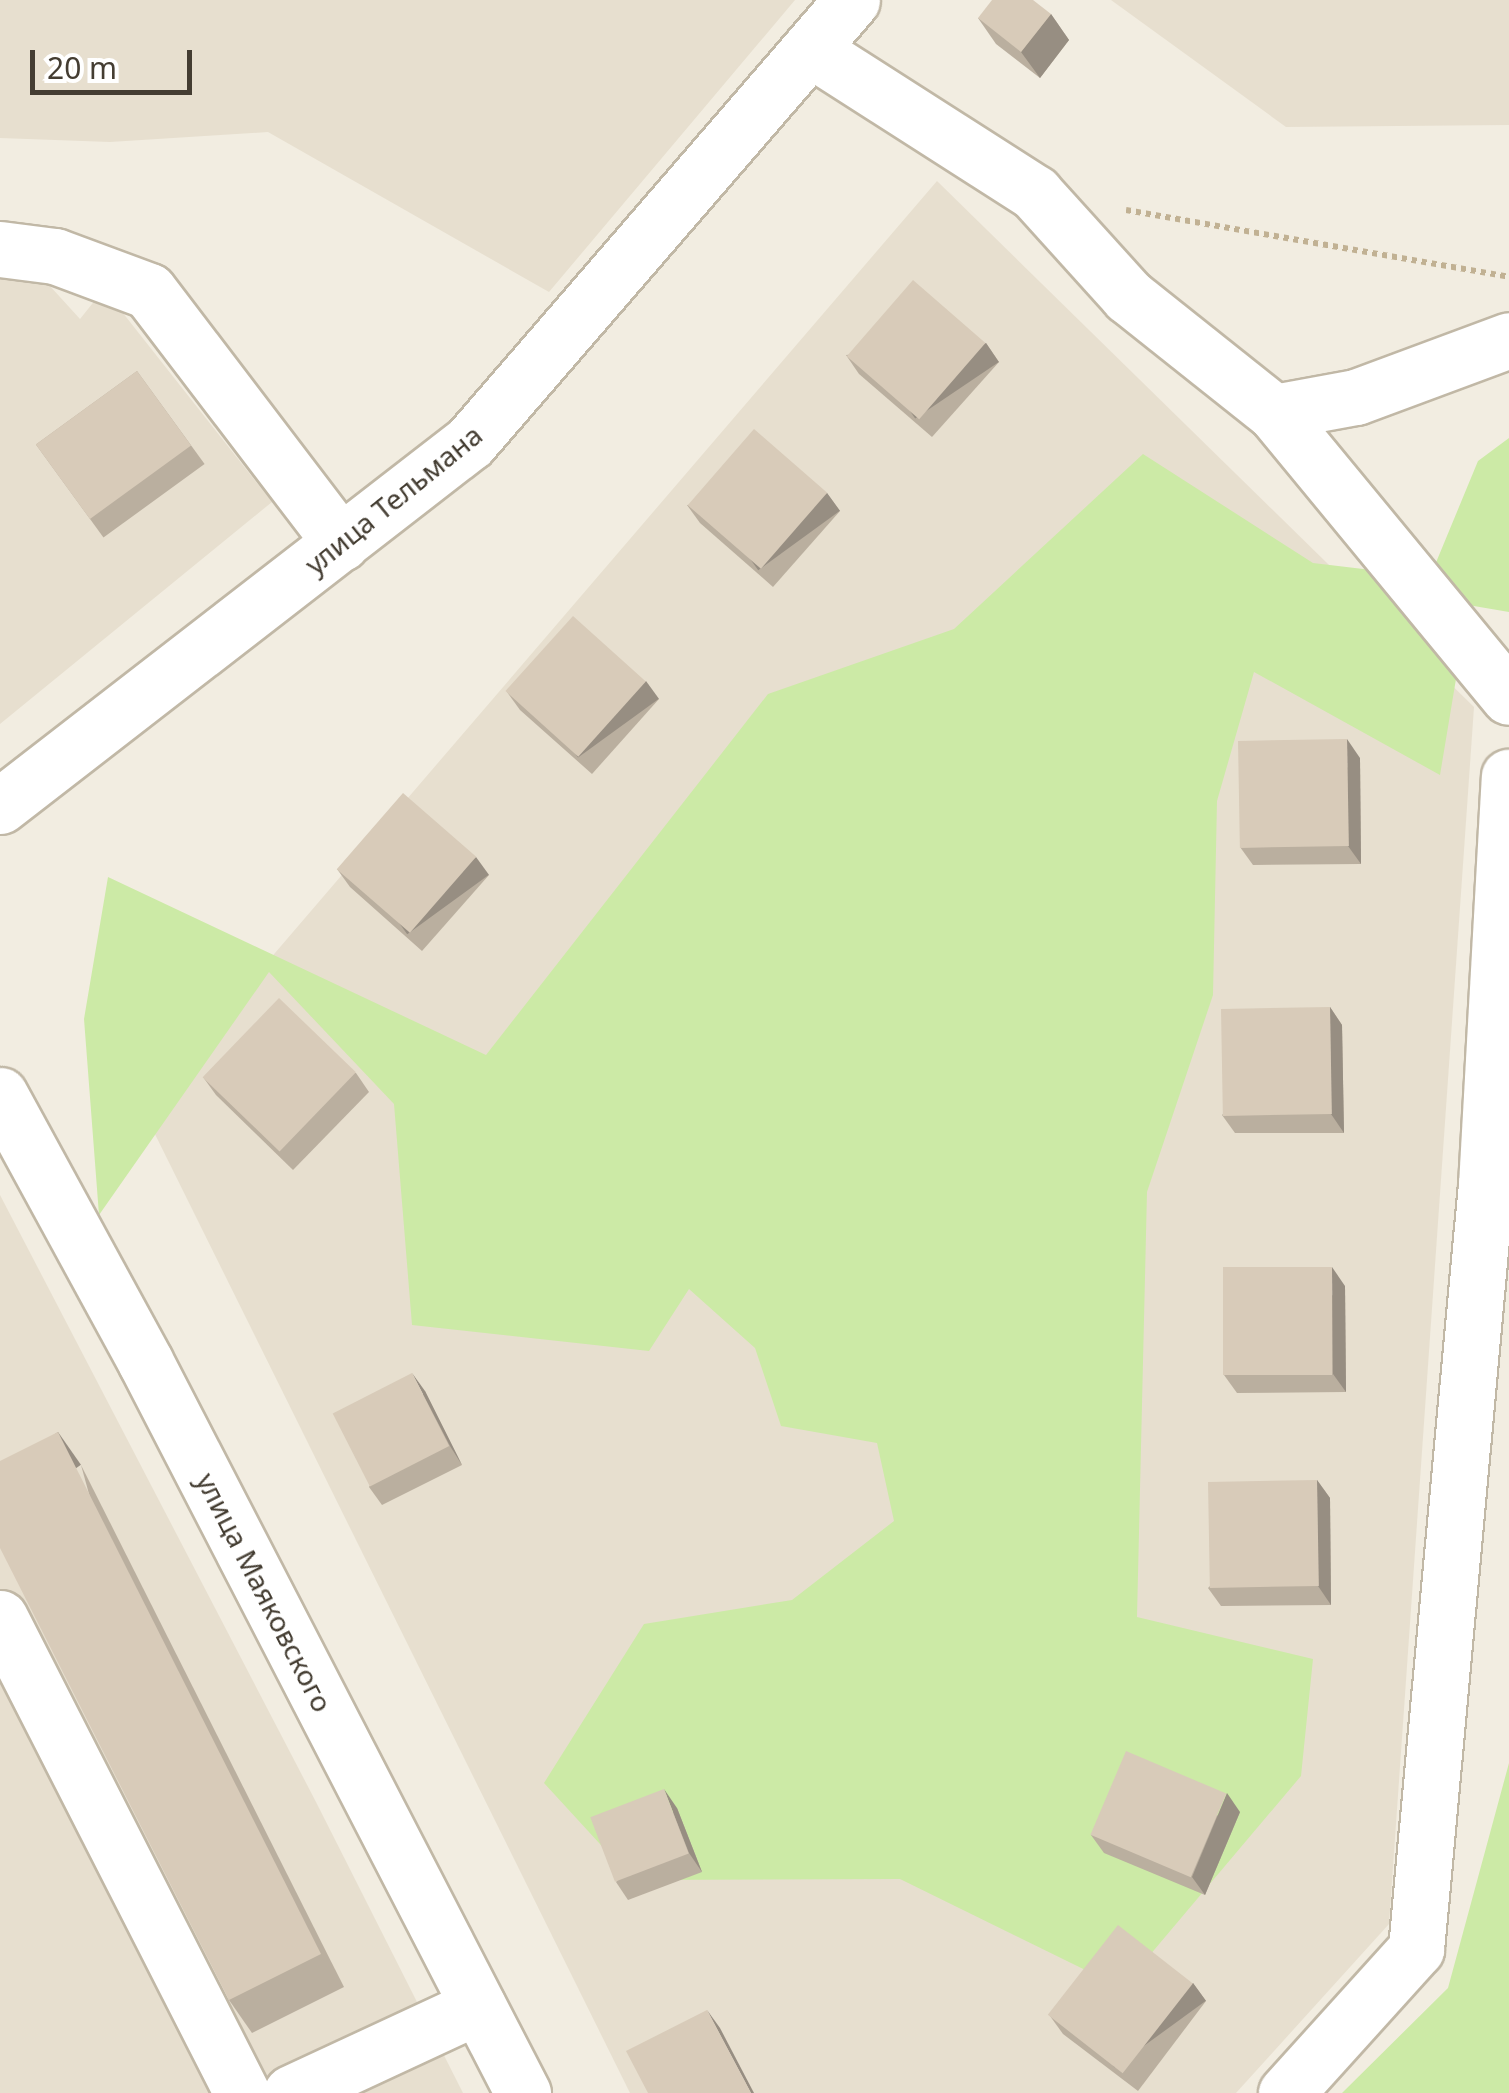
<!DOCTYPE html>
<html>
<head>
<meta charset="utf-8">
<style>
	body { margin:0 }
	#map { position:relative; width:1509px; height:2093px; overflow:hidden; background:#f2ede1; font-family:"Noto Sans",sans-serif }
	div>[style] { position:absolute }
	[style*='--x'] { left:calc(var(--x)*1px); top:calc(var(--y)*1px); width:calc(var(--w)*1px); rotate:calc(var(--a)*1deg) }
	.residential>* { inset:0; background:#e7dfcf }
	.green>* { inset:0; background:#cceaa6 }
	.path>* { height:6px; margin-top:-3px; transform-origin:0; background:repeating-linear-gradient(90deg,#c1b193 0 5px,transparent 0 10px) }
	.roads { filter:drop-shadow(2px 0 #c1b8a6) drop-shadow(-2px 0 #c1b8a6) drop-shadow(0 2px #c1b8a6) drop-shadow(0 -2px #c1b8a6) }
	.minor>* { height:55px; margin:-27.5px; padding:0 27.5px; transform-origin:27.5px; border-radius:27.5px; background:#fff }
	.wall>* { inset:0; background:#baaf9f; transform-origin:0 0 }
	.shaded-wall>* { inset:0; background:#978e82; transform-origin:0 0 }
	.building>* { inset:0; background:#d8cbb9; transform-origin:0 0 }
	span { translate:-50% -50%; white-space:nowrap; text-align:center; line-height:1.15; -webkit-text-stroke:8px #fff; paint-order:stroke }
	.street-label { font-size:28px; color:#443d32 }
	.scale { position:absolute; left:30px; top:50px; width:162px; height:45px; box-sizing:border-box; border:5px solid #443d32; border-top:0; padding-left:12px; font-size:30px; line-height:35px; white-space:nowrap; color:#443d32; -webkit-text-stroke:8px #fff; paint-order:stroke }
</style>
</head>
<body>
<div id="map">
	<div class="residential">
		<i style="clip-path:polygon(0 0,795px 0,549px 292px,268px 132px,110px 142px,0 138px)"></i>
		<i style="clip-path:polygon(1111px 0,1509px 0,1509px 125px,1286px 127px)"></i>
		<i style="clip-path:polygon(937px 181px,1474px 707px,1389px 1924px,1236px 2093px,630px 2093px,142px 1108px)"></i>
		<i style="clip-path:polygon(39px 274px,80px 319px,104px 289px,272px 502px,0 724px,0 277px)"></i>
		<i style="clip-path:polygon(0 1195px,316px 1802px,463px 2093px,0 2093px)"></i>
	</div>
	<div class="green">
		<i style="clip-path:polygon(1509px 438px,1509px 612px,1421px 597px,1456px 679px,1440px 775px,1254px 672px,1217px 801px,1213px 995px,1147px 1192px,1137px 1617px,1313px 1659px,1301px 1776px,1122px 1988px,900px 1879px,633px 1880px,544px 1783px,644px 1624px,792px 1600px,894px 1521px,877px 1443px,781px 1426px,755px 1348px,689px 1289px,649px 1351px,412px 1325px,394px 1104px,269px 972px,99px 1215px,84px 1019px,108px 877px,486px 1055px,768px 694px,954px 629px,1143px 454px,1313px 563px,1430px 577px,1478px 461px)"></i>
		<i style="clip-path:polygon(1509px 1763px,1509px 2093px,1342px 2093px,1448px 1988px)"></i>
	</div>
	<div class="path">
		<i style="--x:1126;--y:210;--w:389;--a:9.9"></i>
	</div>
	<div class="roads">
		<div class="minor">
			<i style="--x:810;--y:49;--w:267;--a:32.6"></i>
			<i style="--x:1035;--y:193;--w:139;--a:47.9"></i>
			<i style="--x:1128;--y:296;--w:186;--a:38.5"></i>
			<i style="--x:1274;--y:412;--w:369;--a:50.5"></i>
			<i style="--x:0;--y:249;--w:55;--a:7.3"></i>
			<i style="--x:55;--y:256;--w:100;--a:20.4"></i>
			<i style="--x:149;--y:291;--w:317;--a:52.7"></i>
			<i style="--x:1274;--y:412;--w:83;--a:-10.4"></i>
			<i style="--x:1356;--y:397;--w:163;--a:-20.4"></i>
			<i style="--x:0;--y:806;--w:594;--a:-37.76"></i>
			<i style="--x:470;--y:442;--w:584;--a:-49.16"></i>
			<i style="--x:0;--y:1095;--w:303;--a:61.4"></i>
			<i style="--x:145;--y:1361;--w:824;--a:62.69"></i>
			<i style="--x:0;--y:1618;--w:533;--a:63"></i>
			<i style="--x:291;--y:2093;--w:206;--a:-24.9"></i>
			<i style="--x:1286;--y:2093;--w:194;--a:-47.9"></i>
			<i style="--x:1416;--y:1949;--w:767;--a:-84.77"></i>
			<i style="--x:1486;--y:1185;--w:409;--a:-86.8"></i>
		</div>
	</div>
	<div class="wall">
		<i style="clip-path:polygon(1051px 14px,1069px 40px,1040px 78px,996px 44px,978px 18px)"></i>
		<i style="clip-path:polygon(986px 343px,999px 362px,932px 437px,859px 374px,846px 355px)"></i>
		<i style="left:137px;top:371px;width:115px;height:125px;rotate:54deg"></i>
		<i style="clip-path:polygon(827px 493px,840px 511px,773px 587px,700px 523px,687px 505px)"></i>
		<i style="clip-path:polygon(507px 692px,659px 699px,592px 774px,520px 710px)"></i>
		<i style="clip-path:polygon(1360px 758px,1361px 864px,1253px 865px,1240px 847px)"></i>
		<i style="clip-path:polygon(337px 869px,489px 875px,422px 951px,350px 887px)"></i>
		<i style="clip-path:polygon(1330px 1007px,1342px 1025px,1344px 1133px,1235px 1133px,1222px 1115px)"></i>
		<i style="clip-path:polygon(356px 1073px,369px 1092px,293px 1170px,216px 1095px,203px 1077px)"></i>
		<i style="clip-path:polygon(1345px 1286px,1346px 1392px,1237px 1393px,1224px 1375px)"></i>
		<i style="clip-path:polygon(425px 1391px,462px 1465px,382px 1505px,369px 1487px)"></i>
		<i style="clip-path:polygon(81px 1465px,344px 1987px,252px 2033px,229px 2000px)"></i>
		<i style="clip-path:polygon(1317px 1480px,1330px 1498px,1331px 1605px,1221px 1606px,1208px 1588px)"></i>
		<i style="clip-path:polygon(677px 1808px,702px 1872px,628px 1900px,616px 1882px)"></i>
		<i style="clip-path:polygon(1240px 1812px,1205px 1895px,1104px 1853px,1091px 1835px)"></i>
		<i style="clip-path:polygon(1193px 1983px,1206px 2001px,1138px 2091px,1063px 2034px,1050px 2016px)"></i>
	</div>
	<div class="shaded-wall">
		<i style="clip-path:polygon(1051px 14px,1069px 40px,1040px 78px,1021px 52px)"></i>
		<i style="left:986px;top:343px;width:23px;height:101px;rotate:56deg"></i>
		<i style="left:827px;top:493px;width:22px;height:101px;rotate:54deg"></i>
		<i style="left:646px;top:681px;width:22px;height:100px;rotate:54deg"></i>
		<i style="clip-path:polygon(1347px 739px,1360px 758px,1361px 864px,1348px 846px)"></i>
		<i style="left:476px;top:857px;width:22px;height:101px;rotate:54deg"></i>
		<i style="clip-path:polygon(1330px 1007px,1342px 1025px,1344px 1133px,1331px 1114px)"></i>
		<i style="clip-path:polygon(1332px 1267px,1345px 1286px,1346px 1392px,1333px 1374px)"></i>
		<i style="clip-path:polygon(412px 1373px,425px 1391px,462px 1465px,450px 1446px)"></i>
		<i style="left:58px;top:1432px;width:40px;height:585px;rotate:55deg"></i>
		<i style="clip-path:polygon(1317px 1480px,1330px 1498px,1331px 1605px,1318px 1586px)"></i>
		<i style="clip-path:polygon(664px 1789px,677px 1808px,702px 1872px,689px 1853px)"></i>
		<i style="clip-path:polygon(1227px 1793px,1240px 1812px,1205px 1895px,1192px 1877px)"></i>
		<i style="left:1193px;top:1983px;width:22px;height:113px;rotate:54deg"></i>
		<i style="clip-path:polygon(707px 2010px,720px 2028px,754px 2093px,751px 2093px)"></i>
	</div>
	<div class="building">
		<i style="clip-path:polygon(992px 0,1033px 0,1051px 14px,1021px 52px,978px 18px)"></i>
		<i style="left:913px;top:280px;width:96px;height:101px;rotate:41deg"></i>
		<i style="left:137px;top:371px;width:92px;height:125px;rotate:54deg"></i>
		<i style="left:754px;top:429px;width:97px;height:101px;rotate:41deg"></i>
		<i style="left:573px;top:616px;width:98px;height:101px;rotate:42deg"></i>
		<i style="left:1347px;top:739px;width:107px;height:109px;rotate:89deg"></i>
		<i style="left:403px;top:793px;width:97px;height:101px;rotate:41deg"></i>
		<i style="left:279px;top:998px;width:107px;height:110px;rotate:44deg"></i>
		<i style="left:1330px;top:1007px;width:107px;height:109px;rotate:89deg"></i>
		<i style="left:1223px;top:1267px;width:109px;height:108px"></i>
		<i style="left:412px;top:1373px;width:82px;height:89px;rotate:63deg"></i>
		<i style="clip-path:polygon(58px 1432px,321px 1954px,229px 2000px,0 1548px,0 1461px)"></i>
		<i style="left:1317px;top:1480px;width:106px;height:109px;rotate:89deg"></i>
		<i style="left:1126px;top:1751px;width:109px;height:91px;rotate:23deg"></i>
		<i style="left:664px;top:1789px;width:69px;height:79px;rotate:69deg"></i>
		<i style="left:1118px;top:1925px;width:95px;height:114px;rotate:38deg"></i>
		<i style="clip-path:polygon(707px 2010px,751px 2093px,648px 2093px,626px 2051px)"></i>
	</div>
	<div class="street-label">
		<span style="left:393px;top:499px;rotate:-39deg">улица Тельмана</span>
		<span style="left:265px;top:1592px;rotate:63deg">улица Маяковского</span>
	</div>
	<div class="scale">20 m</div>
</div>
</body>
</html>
